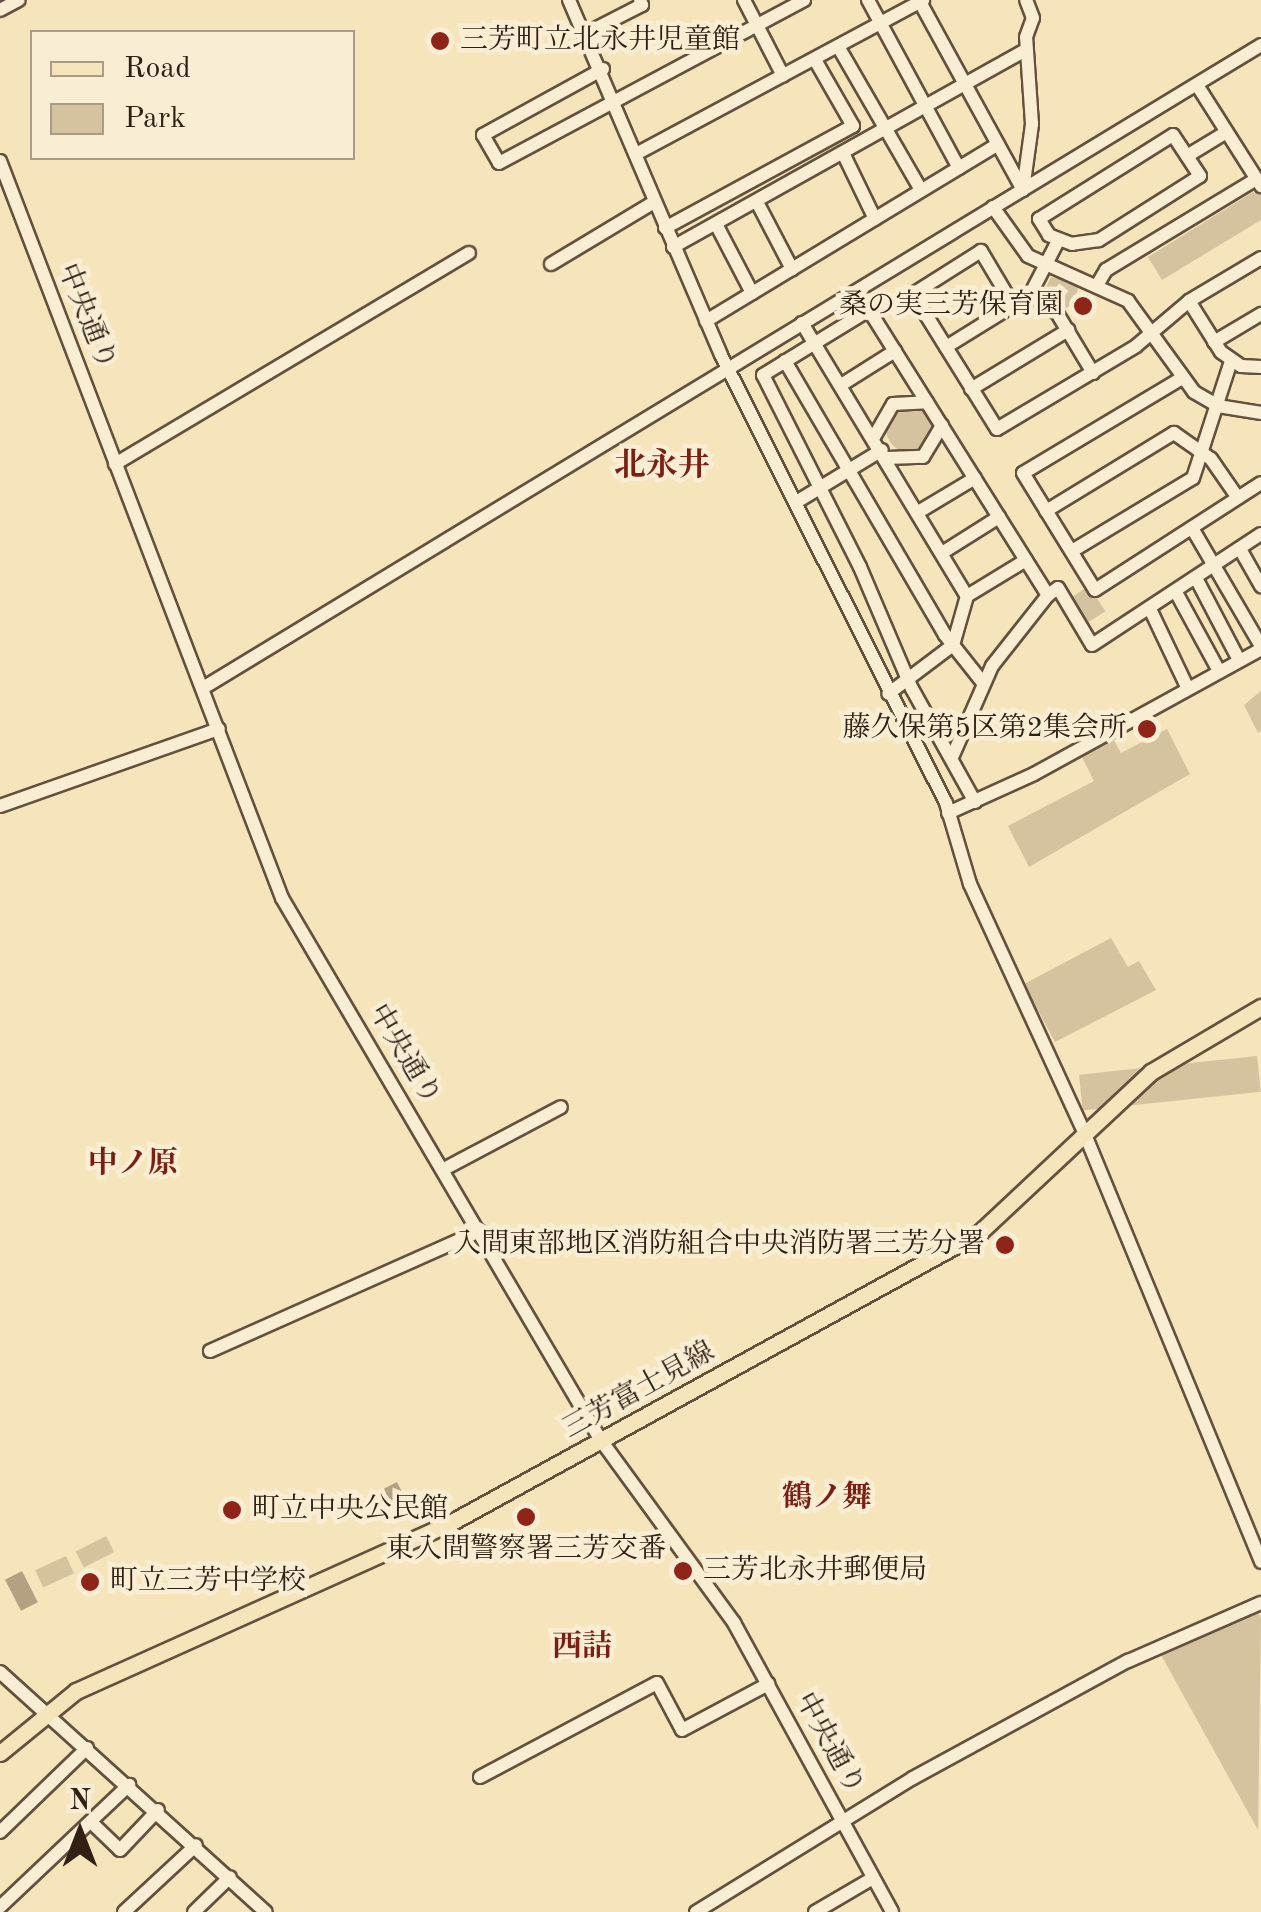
<!DOCTYPE html>
<html>
<head>
<meta charset="utf-8">
<style>
	body { margin:0 }
	#map { position:relative; width:1261px; height:1912px; overflow:hidden; background:#f6e4bb; font-family:"Old Standard TT","Noto Serif JP",serif }
	div>[style] { position:absolute }
	[style*='--x'] { left:calc(var(--x)*1px); top:calc(var(--y)*1px); width:calc(var(--w)*1px); rotate:calc(var(--a)*1deg) }
	.green>* { inset:0; background:#d5c39f; transform-origin:0 0 }
	.round { border-radius:50% }
	.water>* { inset:0; background:#b3a182; transform-origin:0 0 }
	.roads { filter:drop-shadow(2px 0 #63513e) drop-shadow(-2px 0 #63513e) drop-shadow(0 2px #63513e) drop-shadow(0 -2px #63513e) }
	.minor>* { height:12px; margin:-6px; padding:0 6px; transform-origin:6px; border-radius:6px; background:#f9edd3 }
	.major>* { height:15px; margin:-7.5px; padding:0 7.5px; transform-origin:7.5px; border-radius:7.5px; background:#f6e4bb }
	.dots>* { width:28px; height:28px; translate:-50% -50%; box-sizing:border-box; border:5px solid #f9edd3; border-radius:50% }
	span { translate:-50% -50%; white-space:nowrap; text-align:center; line-height:1.15; -webkit-text-stroke:9px #f9edd3; paint-order:stroke }
	.poi-label { font-size:28px; color:#322014 }
	.left { translate:0 -50%; text-align:left }
	.right { translate:-100% -50%; text-align:right }
	.street-label { font-size:28px; color:#322014 }
	.neighbourhood-label { font-size:30px; color:#7a1f14; font-weight:700 }
	.quarter-label { font-size:32px; color:#7a1f14; font-weight:700 }
	.legend { position:absolute; left:30px; top:30px; width:325px; height:130px; box-sizing:border-box; background:#f9edd3; border:2px solid #a99b87; margin:0; padding:12px 18px; list-style:none; font-size:30px; color:#322014 }
	.legend li { display:flex; align-items:center; gap:20px; height:50px }
	.legend b { width:50px; border:2px solid #a99b87 }
	.north { position:absolute; left:30px; top:1782px; width:100px; height:100px; -webkit-text-stroke:8px #f9edd3; paint-order:stroke; rotate:0deg; font-size:28px; font-weight:700; line-height:40px; text-align:center; color:#322014 }
	.north::after { content:''; display:block; margin:auto; width:35px; height:45px; background:#322014; clip-path:polygon(50% 0,100% 100%,50% 72%,0 100%) }
</style>
</head>
<body>
<div id="map">
	<div class="green">
		<i style="clip-path:polygon(1253px 192px,1261px 194px,1261px 220px,1162px 280px,1148px 257px)"></i>
		<i style="clip-path:polygon(1051px 277px,1079px 284px,1074px 303px,1061px 311px,1041px 297px)"></i>
		<i class="round" style="left:886px;top:406px;width:46px;height:46px"></i>
		<i style="left:1089px;top:586px;width:30px;height:24px;rotate:57deg"></i>
		<i style="clip-path:polygon(1261px 691px,1261px 731px,1258px 733px,1244px 705px)"></i>
		<i style="clip-path:polygon(1167px 729px,1190px 774px,1029px 867px,1008px 826px,1094px 781px,1080px 753px,1112px 737px,1121px 753px)"></i>
		<i style="clip-path:polygon(1111px 938px,1128px 967px,1139px 961px,1156px 990px,1055px 1042px,1024px 984px)"></i>
		<i style="left:1257px;top:1056px;width:36px;height:179px;rotate:84deg"></i>
		<i style="left:106px;top:1536px;width:18px;height:34px;rotate:63deg"></i>
		<i style="left:66px;top:1556px;width:19px;height:34px;rotate:65deg"></i>
		<i style="clip-path:polygon(1258px 1610px,1261px 1619px,1258px 1830px,1160px 1653px)"></i>
	</div>
	<div class="water">
		<i style="left:397px;top:1482px;width:34px;height:17px;rotate:63deg"></i>
		<i style="left:22px;top:1571px;width:35px;height:19px;rotate:63deg"></i>
	</div>
	<div class="roads">
		<div class="minor">
			<i style="--x:569;--y:0;--w:386;--a:66.8"></i>
			<i style="--x:721;--y:355;--w:501;--a:63.33"></i>
			<i style="--x:946;--y:803;--w:84;--a:73.5"></i>
			<i style="--x:970;--y:884;--w:273;--a:65.3"></i>
			<i style="--x:1084;--y:1132;--w:465;--a:67.6"></i>
			<i style="--x:744;--y:0;--w:85;--a:62.8"></i>
			<i style="--x:868;--y:0;--w:191;--a:61.6"></i>
			<i style="--x:920;--y:2;--w:214;--a:61.3"></i>
			<i style="--x:0;--y:10;--w:21;--a:-28"></i>
			<i style="--x:585;--y:34;--w:64;--a:-27"></i>
			<i style="--x:642;--y:5;--w:5;--a:-112"></i>
			<i style="--x:839;--y:48;--w:164;--a:60"></i>
			<i style="--x:603;--y:69;--w:137;--a:151.2"></i>
			<i style="--x:483;--y:135;--w:32;--a:60"></i>
			<i style="--x:499;--y:163;--w:346;--a:-28.1"></i>
			<i style="--x:1197;--y:85;--w:120;--a:57.6"></i>
			<i style="--x:1173;--y:135;--w:49;--a:56.6"></i>
			<i style="--x:1200;--y:176;--w:120;--a:147.6"></i>
			<i style="--x:1099;--y:240;--w:27;--a:172"></i>
			<i style="--x:1072;--y:244;--w:25;--a:-159"></i>
			<i style="--x:1049;--y:235;--w:19;--a:-122"></i>
			<i style="--x:1039;--y:219;--w:158;--a:-32.1"></i>
			<i style="--x:636;--y:154;--w:326;--a:-28.2"></i>
			<i style="--x:844;--y:155;--w:71;--a:64.2"></i>
			<i style="--x:1187;--y:156;--w:44;--a:-31.2"></i>
			<i style="--x:0;--y:161;--w:789;--a:69.06"></i>
			<i style="--x:282;--y:898;--w:628;--a:59.55"></i>
			<i style="--x:600;--y:1439;--w:228;--a:53.9"></i>
			<i style="--x:734;--y:1623;--w:329;--a:61.3"></i>
			<i style="--x:1023;--y:190;--w:67;--a:-82.2"></i>
			<i style="--x:1032;--y:124;--w:87;--a:-93.9"></i>
			<i style="--x:1026;--y:37;--w:20;--a:-70"></i>
			<i style="--x:1033;--y:18;--w:19;--a:-111"></i>
			<i style="--x:757;--y:202;--w:76;--a:62.4"></i>
			<i style="--x:993;--y:207;--w:60;--a:54.5"></i>
			<i style="--x:1028;--y:256;--w:110;--a:24.2"></i>
			<i style="--x:1128;--y:301;--w:112;--a:54"></i>
			<i style="--x:1194;--y:392;--w:28;--a:30"></i>
			<i style="--x:1218;--y:406;--w:44;--a:9.2"></i>
			<i style="--x:716;--y:224;--w:78;--a:62.4"></i>
			<i style="--x:665;--y:228;--w:214;--a:-28.5"></i>
			<i style="--x:853;--y:126;--w:76;--a:-119.9"></i>
			<i style="--x:673;--y:247;--w:404;--a:-29.2"></i>
			<i style="--x:551;--y:264;--w:120;--a:-31"></i>
			<i style="--x:1099;--y:282;--w:14;--a:-60"></i>
			<i style="--x:1106;--y:270;--w:175;--a:-31.2"></i>
			<i style="--x:1030;--y:295;--w:32;--a:34"></i>
			<i style="--x:1057;--y:313;--w:70;--a:59"></i>
			<i style="--x:1189;--y:301;--w:60;--a:57.9"></i>
			<i style="--x:1221;--y:352;--w:24;--a:35"></i>
			<i style="--x:1241;--y:366;--w:20;--a:3"></i>
			<i style="--x:1013;--y:305;--w:63;--a:-120.7"></i>
			<i style="--x:981;--y:251;--w:80;--a:147.7"></i>
			<i style="--x:913;--y:294;--w:159;--a:58.1"></i>
			<i style="--x:997;--y:429;--w:162;--a:-30.8"></i>
			<i style="--x:1136;--y:346;--w:70;--a:-40.3"></i>
			<i style="--x:1189;--y:301;--w:84;--a:-30.8"></i>
			<i style="--x:706;--y:321;--w:341;--a:-31.2"></i>
			<i style="--x:802;--y:323;--w:319;--a:58.9"></i>
			<i style="--x:967;--y:596;--w:51;--a:105.9"></i>
			<i style="--x:953;--y:645;--w:81;--a:143"></i>
			<i style="--x:1214;--y:342;--w:55;--a:-30.8"></i>
			<i style="--x:946;--y:347;--w:99;--a:-31.8"></i>
			<i style="--x:1030;--y:295;--w:61;--a:-62.6"></i>
			<i style="--x:785;--y:361;--w:317;--a:59.7"></i>
			<i style="--x:945;--y:635;--w:61;--a:51.6"></i>
			<i style="--x:1182;--y:378;--w:185;--a:149.1"></i>
			<i style="--x:1023;--y:473;--w:137;--a:58.4"></i>
			<i style="--x:1095;--y:590;--w:197;--a:-32.8"></i>
			<i style="--x:841;--y:385;--w:64;--a:-32.2"></i>
			<i style="--x:971;--y:389;--w:114;--a:-31.3"></i>
			<i style="--x:874;--y:437;--w:38;--a:-60"></i>
			<i style="--x:893;--y:404;--w:34;--a:-3"></i>
			<i style="--x:887;--y:458;--w:36;--a:-2"></i>
			<i style="--x:923;--y:457;--w:37;--a:-59"></i>
			<i style="--x:115;--y:464;--w:412;--a:-30.8"></i>
			<i style="--x:798;--y:501;--w:98;--a:-31.3"></i>
			<i style="--x:920;--y:511;--w:64;--a:-31"></i>
			<i style="--x:1046;--y:511;--w:150;--a:-31.4"></i>
			<i style="--x:1174;--y:433;--w:45;--a:35.1"></i>
			<i style="--x:1211;--y:459;--w:47;--a:55.3"></i>
			<i style="--x:1192;--y:528;--w:137;--a:59.7"></i>
			<i style="--x:1240;--y:549;--w:43;--a:60.4"></i>
			<i style="--x:945;--y:551;--w:64;--a:-32.2"></i>
			<i style="--x:1072;--y:551;--w:141;--a:-31.1"></i>
			<i style="--x:1193;--y:478;--w:123;--a:-72"></i>
			<i style="--x:1197;--y:580;--w:90;--a:62.3"></i>
			<i style="--x:1177;--y:594;--w:88;--a:61.4"></i>
			<i style="--x:967;--y:596;--w:69;--a:-31.4"></i>
			<i style="--x:1151;--y:611;--w:86;--a:64.6"></i>
			<i style="--x:203;--y:688;--w:1238;--a:-31.29"></i>
			<i style="--x:953;--y:755;--w:97;--a:-66.3"></i>
			<i style="--x:992;--y:666;--w:90;--a:-51.7"></i>
			<i style="--x:1048;--y:595;--w:12;--a:-35"></i>
			<i style="--x:1058;--y:588;--w:66;--a:59.2"></i>
			<i style="--x:1092;--y:645;--w:202;--a:-33.3"></i>
			<i style="--x:975;--y:802;--w:129;--a:-119.1"></i>
			<i style="--x:912;--y:689;--w:133;--a:-113.1"></i>
			<i style="--x:860;--y:567;--w:215;--a:-116.8"></i>
			<i style="--x:763;--y:375;--w:124;--a:-31.5"></i>
			<i style="--x:869;--y:310;--w:337;--a:57.9"></i>
			<i style="--x:0;--y:806;--w:232;--a:-19.4"></i>
			<i style="--x:948;--y:813;--w:94;--a:-24.4"></i>
			<i style="--x:1034;--y:774;--w:259;--a:-28.8"></i>
			<i style="--x:444;--y:1169;--w:132;--a:-27.9"></i>
			<i style="--x:210;--y:1351;--w:295;--a:-24"></i>
			<i style="--x:0;--y:1672;--w:358;--a:42.1"></i>
			<i style="--x:480;--y:1777;--w:200;--a:-28"></i>
			<i style="--x:657;--y:1683;--w:53;--a:62"></i>
			<i style="--x:682;--y:1730;--w:98;--a:-28.1"></i>
			<i style="--x:91;--y:1822;--w:40;--a:44"></i>
			<i style="--x:120;--y:1850;--w:55;--a:-46.5"></i>
			<i style="--x:0;--y:1832;--w:121;--a:-44"></i>
			<i style="--x:0;--y:1907;--w:178;--a:-43.4"></i>
			<i style="--x:124;--y:1912;--w:98;--a:-42.9"></i>
			<i style="--x:194;--y:1912;--w:50;--a:-44.2"></i>
			<i style="--x:696;--y:1912;--w:255;--a:-31.7"></i>
			<i style="--x:913;--y:1778;--w:245;--a:-28.6"></i>
			<i style="--x:1128;--y:1661;--w:145;--a:-23.6"></i>
			<i style="--x:815;--y:1912;--w:67;--a:-30.4"></i>
		</div>
		<div class="major">
			<i style="--x:0;--y:1753;--w:98;--a:-39.2"></i>
			<i style="--x:76;--y:1691;--w:410;--a:-24.2"></i>
			<i style="--x:450;--y:1523;--w:605;--a:-28.77"></i>
			<i style="--x:980;--y:1232;--w:234;--a:-43.1"></i>
			<i style="--x:1151;--y:1072;--w:128;--a:-30.6"></i>
		</div>
	</div>
	<div class="dots">
		<i style="left:440px;top:41px;background:#8f2418"></i>
		<i style="left:1083px;top:306px;background:#8f2418"></i>
		<i style="left:1147px;top:729px;background:#8f2418"></i>
		<i style="left:1005px;top:1245px;background:#8f2418"></i>
		<i style="left:232px;top:1510px;background:#8f2418"></i>
		<i style="left:526px;top:1517px;background:#8f2418"></i>
		<i style="left:683px;top:1571px;background:#8f2418"></i>
		<i style="left:90px;top:1582px;background:#8f2418"></i>
	</div>
	<div class="poi-label">
		<span class="left" style="left:460px;top:41px">三芳町立北永井児童館</span>
		<span class="right" style="left:1063px;top:306px">桑の実三芳保育園</span>
		<span class="right" style="left:1127px;top:729px">藤久保第5区第2集会所</span>
		<span class="right" style="left:985px;top:1245px">入間東部地区消防組合中央消防署三芳分署</span>
		<span class="left" style="left:252px;top:1510px">町立中央公民館</span>
		<span style="left:526px;top:1550px">東入間警察署三芳交番</span>
		<span class="left" style="left:703px;top:1571px">三芳北永井郵便局</span>
		<span class="left" style="left:110px;top:1582px">町立三芳中学校</span>
	</div>
	<div class="street-label">
		<span style="left:86px;top:317px;rotate:68deg">中央通り</span>
		<span style="left:404px;top:1055px;rotate:59deg">中央通り</span>
		<span style="left:639px;top:1391px;rotate:-29deg">三芳富士見線</span>
		<span style="left:829px;top:1744px;rotate:61deg">中央通り</span>
	</div>
	<div class="neighbourhood-label">
		<span style="left:133px;top:1164px">中ノ原</span>
		<span style="left:827px;top:1498px">鶴ノ舞</span>
		<span style="left:582px;top:1647px">西詰</span>
	</div>
	<div class="quarter-label">
		<span style="left:662px;top:467px">北永井</span>
	</div>
	<ul class="legend">
	<li><b style="height:12px;background:#f6e4bb"></b>Road</li>
	<li><b style="height:28px;background:#d5c39f"></b>Park</li>
	</ul>
	<div class="north">N</div>
</div>
</body>
</html>
